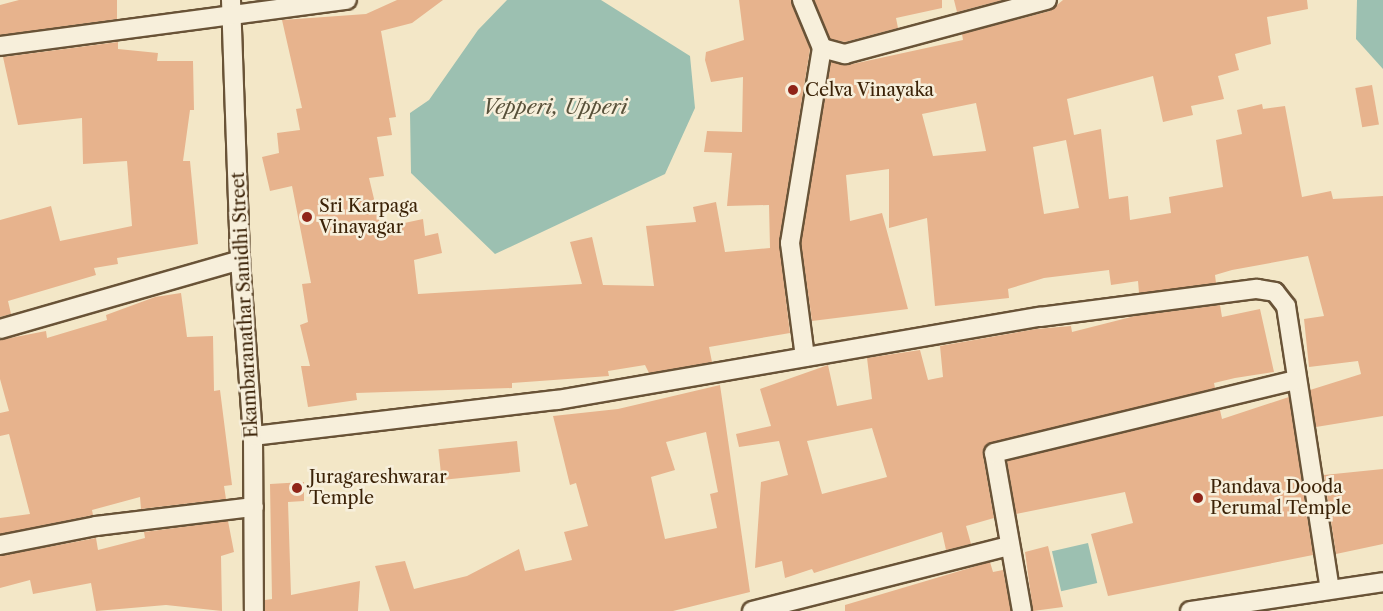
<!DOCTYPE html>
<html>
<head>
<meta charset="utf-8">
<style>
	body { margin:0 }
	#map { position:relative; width:1383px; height:611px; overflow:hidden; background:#f3e7c7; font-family:"Libre Caslon Text",serif }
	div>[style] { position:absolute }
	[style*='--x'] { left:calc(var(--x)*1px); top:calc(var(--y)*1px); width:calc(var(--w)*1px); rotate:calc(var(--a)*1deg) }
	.water>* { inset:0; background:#9cc0b1; transform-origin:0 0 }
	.building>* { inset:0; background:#e7b38d; transform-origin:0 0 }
	.roads { filter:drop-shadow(2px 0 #695337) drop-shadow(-2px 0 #695337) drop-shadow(0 2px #695337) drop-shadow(0 -2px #695337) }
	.minor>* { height:18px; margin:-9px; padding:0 9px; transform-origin:9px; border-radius:9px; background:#f7efdb }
	.dots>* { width:16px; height:16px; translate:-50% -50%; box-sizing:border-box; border:3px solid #f7efdb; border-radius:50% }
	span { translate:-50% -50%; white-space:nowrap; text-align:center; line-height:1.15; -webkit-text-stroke:5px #f7efdb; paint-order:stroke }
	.poi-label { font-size:18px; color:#3b2207 }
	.left { translate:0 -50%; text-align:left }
	.street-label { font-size:18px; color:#3b2207 }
	.water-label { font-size:20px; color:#58513a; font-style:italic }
</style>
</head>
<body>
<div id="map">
	<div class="water">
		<i style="clip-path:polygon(507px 0,601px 0,690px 56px,695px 108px,665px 174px,495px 254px,411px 173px,410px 113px,429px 100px,478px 30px)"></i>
		<i style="clip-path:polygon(1357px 0,1383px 0,1383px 69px,1356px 39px)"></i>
		<i style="left:1088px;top:543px;width:41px;height:37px;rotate:77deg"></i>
	</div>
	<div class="building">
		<i style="clip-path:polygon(19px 0,117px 0,117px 19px,0 35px,0 5px)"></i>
		<i style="clip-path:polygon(397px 0,443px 0,412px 23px,381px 31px,396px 117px,389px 118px,392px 135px,377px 137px,384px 176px,369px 178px,381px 228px,423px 219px,425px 236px,438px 233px,442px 253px,414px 260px,418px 294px,582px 284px,570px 242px,592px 237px,603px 285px,654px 286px,646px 226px,696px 222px,693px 207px,716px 202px,725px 252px,770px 248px,769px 205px,727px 206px,732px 153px,704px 152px,707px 131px,742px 132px,743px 77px,711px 82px,705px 60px,706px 52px,744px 40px,739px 0,791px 0,810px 49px,779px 242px,790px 333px,709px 347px,712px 362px,649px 373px,645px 365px,608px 371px,609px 376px,512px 383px,512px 388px,356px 393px,357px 400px,308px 407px,301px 366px,310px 366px,300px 325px,308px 322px,302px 284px,311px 283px,292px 186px,270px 191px,262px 157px,279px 153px,277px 133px,300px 130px,296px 109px,302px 108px,282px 20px,366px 14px)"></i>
		<i style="clip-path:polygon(814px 0,942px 0,942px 8px,896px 18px,898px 28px,845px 42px,830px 39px)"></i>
		<i style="clip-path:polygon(954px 0,1003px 0,957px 12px)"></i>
		<i style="clip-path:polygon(evenodd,1063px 0,1307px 0,1308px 9px,1267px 17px,1271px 44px,1235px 54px,1239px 70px,1218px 76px,1224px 99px,1191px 106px,1193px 115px,1163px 122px,1153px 76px,1067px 99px,1074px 135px,1101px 129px,1109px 199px,1128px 196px,1130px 220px,1171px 213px,1169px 197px,1223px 187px,1216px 140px,1242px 134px,1237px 110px,1262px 104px,1263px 109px,1285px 106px,1302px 197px,1331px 191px,1333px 199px,1383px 196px,1383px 416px,1316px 427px,1310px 390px,1361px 374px,1358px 361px,1309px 367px,1304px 319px,1324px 316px,1308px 256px,1232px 270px,1215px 275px,1216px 283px,1139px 293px,1138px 281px,1111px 285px,1109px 270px,1044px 278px,1008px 289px,1009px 298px,935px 306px,927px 218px,889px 228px,889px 169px,846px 175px,850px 221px,882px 213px,908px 309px,812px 321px,801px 243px,831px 62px,848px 65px,963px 40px,962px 34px,1050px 11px,1063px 0,976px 103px,986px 151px,933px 156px,922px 114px,976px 103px,1063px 0,1066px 140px,1079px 208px,1044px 214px,1033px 147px,1066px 140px)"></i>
		<i style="clip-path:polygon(118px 42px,118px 49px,158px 53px,157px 61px,193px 61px,194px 110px,190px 110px,183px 161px,190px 161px,198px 244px,117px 258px,118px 264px,94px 268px,96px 275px,8px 301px,11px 314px,0 317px,0 220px,51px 206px,60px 241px,132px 226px,127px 161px,83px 164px,82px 118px,18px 125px,3px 57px)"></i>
		<i style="left:1372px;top:85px;width:40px;height:17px;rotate:80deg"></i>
		<i style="clip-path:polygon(181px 293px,187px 337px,213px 336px,214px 391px,220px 390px,232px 485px,224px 486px,226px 499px,141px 509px,140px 497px,92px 510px,93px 515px,0 534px,0 518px,30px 514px,9px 434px,0 436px,0 413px,9px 411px,0 379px,0 340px,46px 331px,47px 338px,107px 320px,106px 315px,155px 297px)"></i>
		<i style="clip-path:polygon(evenodd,1220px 305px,1222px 317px,1260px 309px,1274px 372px,1235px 378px,1214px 383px,1215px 388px,987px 444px,983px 455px,994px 518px,966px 526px,971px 544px,946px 550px,942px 532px,814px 573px,812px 569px,785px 578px,782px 561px,755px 568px,761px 482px,788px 475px,779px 441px,739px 447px,736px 434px,771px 426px,760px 389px,828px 365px,837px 406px,872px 399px,867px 358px,920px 350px,928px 380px,943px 377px,940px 346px,1036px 329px,1071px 326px,1072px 332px,1135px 316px,1220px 305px,872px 428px,887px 477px,822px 494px,807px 441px,872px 428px)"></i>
		<i style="clip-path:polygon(evenodd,720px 385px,750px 592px,673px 611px,390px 611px,375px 566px,405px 561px,414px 589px,467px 576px,519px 549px,525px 571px,572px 560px,564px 532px,588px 526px,576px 483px,570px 485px,553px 416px,618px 409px,720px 385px,706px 432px,718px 492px,710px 494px,717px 528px,665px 539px,651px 477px,675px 470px,666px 442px,706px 432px)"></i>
		<i style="clip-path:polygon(1289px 397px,1313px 555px,1108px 596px,1091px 534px,1133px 523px,1125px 492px,1016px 514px,1007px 461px,1220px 410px,1222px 419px)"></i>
		<i style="left:517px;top:441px;width:31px;height:79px;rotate:84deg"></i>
		<i style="clip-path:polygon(1383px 469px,1383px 544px,1336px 554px,1324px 475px)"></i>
		<i style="clip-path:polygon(304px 482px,304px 501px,288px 502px,291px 595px,360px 581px,358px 611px,265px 611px,265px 600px,272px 599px,270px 484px)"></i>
		<i style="clip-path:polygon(228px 521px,234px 552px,221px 556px,222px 611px,166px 605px,96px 611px,91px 583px,33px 594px,30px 580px,0 588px,0 556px,96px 538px,98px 550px,145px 538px,144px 532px)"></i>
		<i style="clip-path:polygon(1048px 546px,1063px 607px,1033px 611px,1025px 552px)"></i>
		<i style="clip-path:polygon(990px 562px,993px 572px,1003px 570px,1011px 611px,845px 611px,845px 605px)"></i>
	</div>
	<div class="roads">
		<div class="minor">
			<i style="--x:231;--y:0;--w:260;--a:88"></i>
			<i style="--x:240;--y:260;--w:176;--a:85.8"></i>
			<i style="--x:253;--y:436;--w:175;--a:89.7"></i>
			<i style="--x:802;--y:0;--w:52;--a:67.4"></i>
			<i style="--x:822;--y:48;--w:24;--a:15"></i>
			<i style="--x:845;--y:54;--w:209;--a:-15"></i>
			<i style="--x:0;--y:46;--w:350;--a:-7.6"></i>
			<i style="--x:0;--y:329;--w:250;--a:-16"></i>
			<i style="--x:805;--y:357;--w:115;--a:-97.5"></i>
			<i style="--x:790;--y:243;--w:198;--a:-80.7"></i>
			<i style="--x:253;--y:436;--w:306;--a:-6.8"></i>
			<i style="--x:557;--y:400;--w:490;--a:-9.8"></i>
			<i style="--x:1040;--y:317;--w:219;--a:-7.4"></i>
			<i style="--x:1257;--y:289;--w:18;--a:9"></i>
			<i style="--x:1275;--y:292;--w:18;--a:52"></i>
			<i style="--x:1286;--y:306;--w:286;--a:81.2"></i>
			<i style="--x:0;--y:545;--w:98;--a:-11.2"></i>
			<i style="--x:96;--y:526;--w:159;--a:-6.9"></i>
			<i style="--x:752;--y:611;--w:264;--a:-14.2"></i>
			<i style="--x:1022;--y:611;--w:160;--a:-100"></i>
			<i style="--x:994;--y:453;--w:311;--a:-13.6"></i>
			<i style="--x:1190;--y:611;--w:195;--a:-8.5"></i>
		</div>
	</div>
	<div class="dots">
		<i style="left:793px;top:90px;background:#8f2418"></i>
		<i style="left:307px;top:217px;background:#8f2418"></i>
		<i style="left:297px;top:488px;background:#8f2418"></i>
		<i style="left:1198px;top:498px;background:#8f2418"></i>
	</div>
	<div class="poi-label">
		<span class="left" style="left:805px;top:90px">Celva Vinayaka</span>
		<span class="left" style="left:319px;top:217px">Sri Karpaga<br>Vinayagar</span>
		<span class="left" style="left:309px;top:488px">Juragareshwarar<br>Temple</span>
		<span class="left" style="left:1210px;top:498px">Pandava Dooda<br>Perumal Temple</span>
	</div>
	<div class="street-label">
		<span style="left:245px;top:305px;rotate:-93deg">Ekambaranathar Sanidhi Street</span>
	</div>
	<div class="water-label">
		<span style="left:555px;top:107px">Vepperi, Upperi</span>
	</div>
</div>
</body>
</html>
